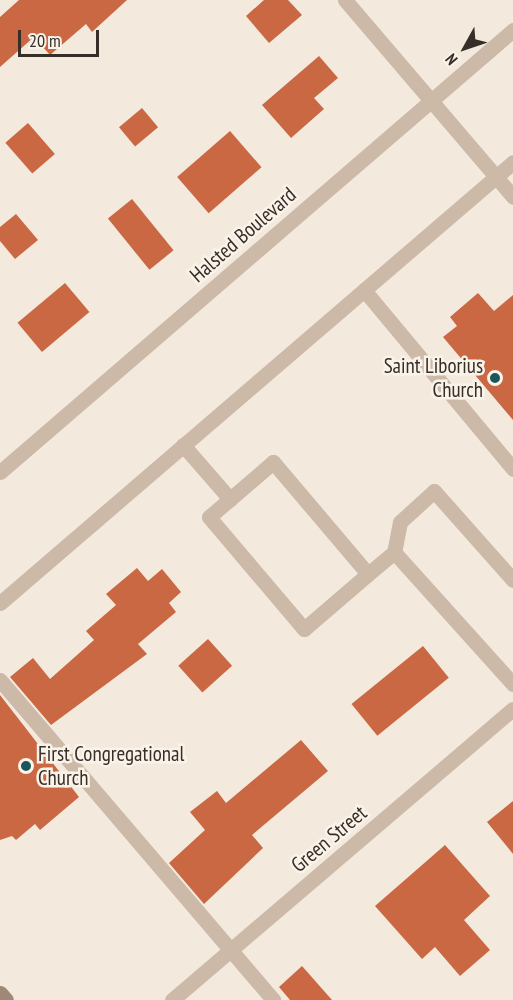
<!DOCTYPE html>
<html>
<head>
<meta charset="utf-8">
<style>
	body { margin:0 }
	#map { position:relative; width:513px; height:1000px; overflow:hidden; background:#f3e9dd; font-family:"PT Sans Narrow",sans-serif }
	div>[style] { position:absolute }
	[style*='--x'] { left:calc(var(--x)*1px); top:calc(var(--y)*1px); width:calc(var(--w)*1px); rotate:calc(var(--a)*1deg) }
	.building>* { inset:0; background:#ca6844; transform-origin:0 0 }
	.lane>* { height:15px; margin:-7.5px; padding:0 7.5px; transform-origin:7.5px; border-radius:7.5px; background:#ccb9a8 }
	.street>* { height:15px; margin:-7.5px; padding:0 7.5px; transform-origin:7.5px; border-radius:7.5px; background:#ccb9a8 }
	.secondary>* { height:15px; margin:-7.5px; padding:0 7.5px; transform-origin:7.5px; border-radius:7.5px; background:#a08879 }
	.dots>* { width:16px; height:16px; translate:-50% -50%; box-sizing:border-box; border:3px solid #faf3e9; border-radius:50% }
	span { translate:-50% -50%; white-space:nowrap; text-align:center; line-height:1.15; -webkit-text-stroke:5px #faf3e9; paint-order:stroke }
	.street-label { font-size:21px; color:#382e28 }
	.poi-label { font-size:21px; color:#382e28 }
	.right { translate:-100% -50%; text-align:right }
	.left { translate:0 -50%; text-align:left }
	.north { position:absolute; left:435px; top:18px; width:60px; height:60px; -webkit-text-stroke:4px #faf3e9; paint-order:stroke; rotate:230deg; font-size:16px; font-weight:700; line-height:24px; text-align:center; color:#382e28 }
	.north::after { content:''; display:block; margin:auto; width:21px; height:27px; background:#382e28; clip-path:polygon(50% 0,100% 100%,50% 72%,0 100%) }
	.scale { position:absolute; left:18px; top:30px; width:81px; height:27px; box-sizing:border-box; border:3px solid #382e28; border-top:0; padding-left:8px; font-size:18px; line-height:21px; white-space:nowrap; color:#382e28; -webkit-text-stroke:4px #faf3e9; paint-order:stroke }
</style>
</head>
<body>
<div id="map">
	<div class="building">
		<i style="clip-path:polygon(19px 0,127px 0,92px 32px,86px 24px,50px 55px,34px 37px,0 67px,0 17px)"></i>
		<i style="clip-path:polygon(264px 0,288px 0,302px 15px,269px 43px,246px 16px)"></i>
		<i style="clip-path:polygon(319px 56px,338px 78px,314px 98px,324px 109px,291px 138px,262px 105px)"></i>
		<i style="left:142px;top:108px;width:25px;height:30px;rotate:50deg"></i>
		<i style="left:28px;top:123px;width:41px;height:30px;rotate:49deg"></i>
		<i style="left:230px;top:131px;width:48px;height:70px;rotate:49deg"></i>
		<i style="left:132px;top:199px;width:66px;height:31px;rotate:51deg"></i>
		<i style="clip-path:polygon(16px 214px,38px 240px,15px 259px,0 241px,0 227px)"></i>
		<i style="left:65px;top:283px;width:38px;height:62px;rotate:50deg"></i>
		<i style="clip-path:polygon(478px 293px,494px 311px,513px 295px,513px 420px,443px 337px,457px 326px,450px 317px)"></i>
		<i style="clip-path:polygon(137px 568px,148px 581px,162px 569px,181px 592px,169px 603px,176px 612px,138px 644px,147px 654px,51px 725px,10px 677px,33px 658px,50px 679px,94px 640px,86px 631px,116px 605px,106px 594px)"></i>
		<i style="left:208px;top:639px;width:36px;height:40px;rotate:48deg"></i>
		<i style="left:423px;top:646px;width:41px;height:92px;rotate:51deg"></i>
		<i style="clip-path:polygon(0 695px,79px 797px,40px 830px,35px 824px,16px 840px,12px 836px,0 840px)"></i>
		<i style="clip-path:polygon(301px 740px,328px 771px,252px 835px,263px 848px,204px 904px,169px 863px,205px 830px,190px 812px,217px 791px,226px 803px)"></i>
		<i style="clip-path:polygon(513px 801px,513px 854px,487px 822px)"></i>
		<i style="clip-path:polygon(445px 845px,490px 896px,464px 920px,490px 950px,460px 976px,435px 947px,422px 959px,375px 906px)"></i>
		<i style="clip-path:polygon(302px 966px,332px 1000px,290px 1000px,279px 987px)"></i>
	</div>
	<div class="lane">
		<i style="--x:364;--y:290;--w:233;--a:50.2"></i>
		<i style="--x:183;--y:445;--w:72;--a:49"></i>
		<i style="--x:368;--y:574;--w:147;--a:-130.3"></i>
		<i style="--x:273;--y:462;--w:84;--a:139.3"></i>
		<i style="--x:209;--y:517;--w:147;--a:49.7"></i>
		<i style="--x:304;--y:629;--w:84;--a:-40.7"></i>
		<i style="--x:368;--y:574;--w:34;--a:-40"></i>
		<i style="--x:513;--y:580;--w:119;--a:-131.6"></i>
		<i style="--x:434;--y:491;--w:46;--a:137.6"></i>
		<i style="--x:400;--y:522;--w:31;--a:101"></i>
		<i style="--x:394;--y:552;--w:178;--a:48"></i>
		<i style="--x:0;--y:680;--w:421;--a:49.5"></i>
	</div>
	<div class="street">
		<i style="--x:345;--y:0;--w:259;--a:49.5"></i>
		<i style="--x:0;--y:472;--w:677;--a:-40.75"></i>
		<i style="--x:0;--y:603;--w:676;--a:-40.68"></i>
		<i style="--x:172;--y:1000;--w:448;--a:-40.5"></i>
	</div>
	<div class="secondary">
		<i style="--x:0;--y:993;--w:9;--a:49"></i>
	</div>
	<div class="dots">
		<i style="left:495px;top:378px;background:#1c565b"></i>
		<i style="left:26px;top:766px;background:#1c565b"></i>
	</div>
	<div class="street-label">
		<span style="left:243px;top:235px;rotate:-41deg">Halsted Boulevard</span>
		<span style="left:329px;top:839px;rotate:-40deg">Green Street</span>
	</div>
	<div class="poi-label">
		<span class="right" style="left:483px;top:378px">Saint Liborius<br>Church</span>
		<span class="left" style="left:38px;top:766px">First Congregational<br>Church</span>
	</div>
	<div class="north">N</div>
	<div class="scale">20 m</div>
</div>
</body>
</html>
